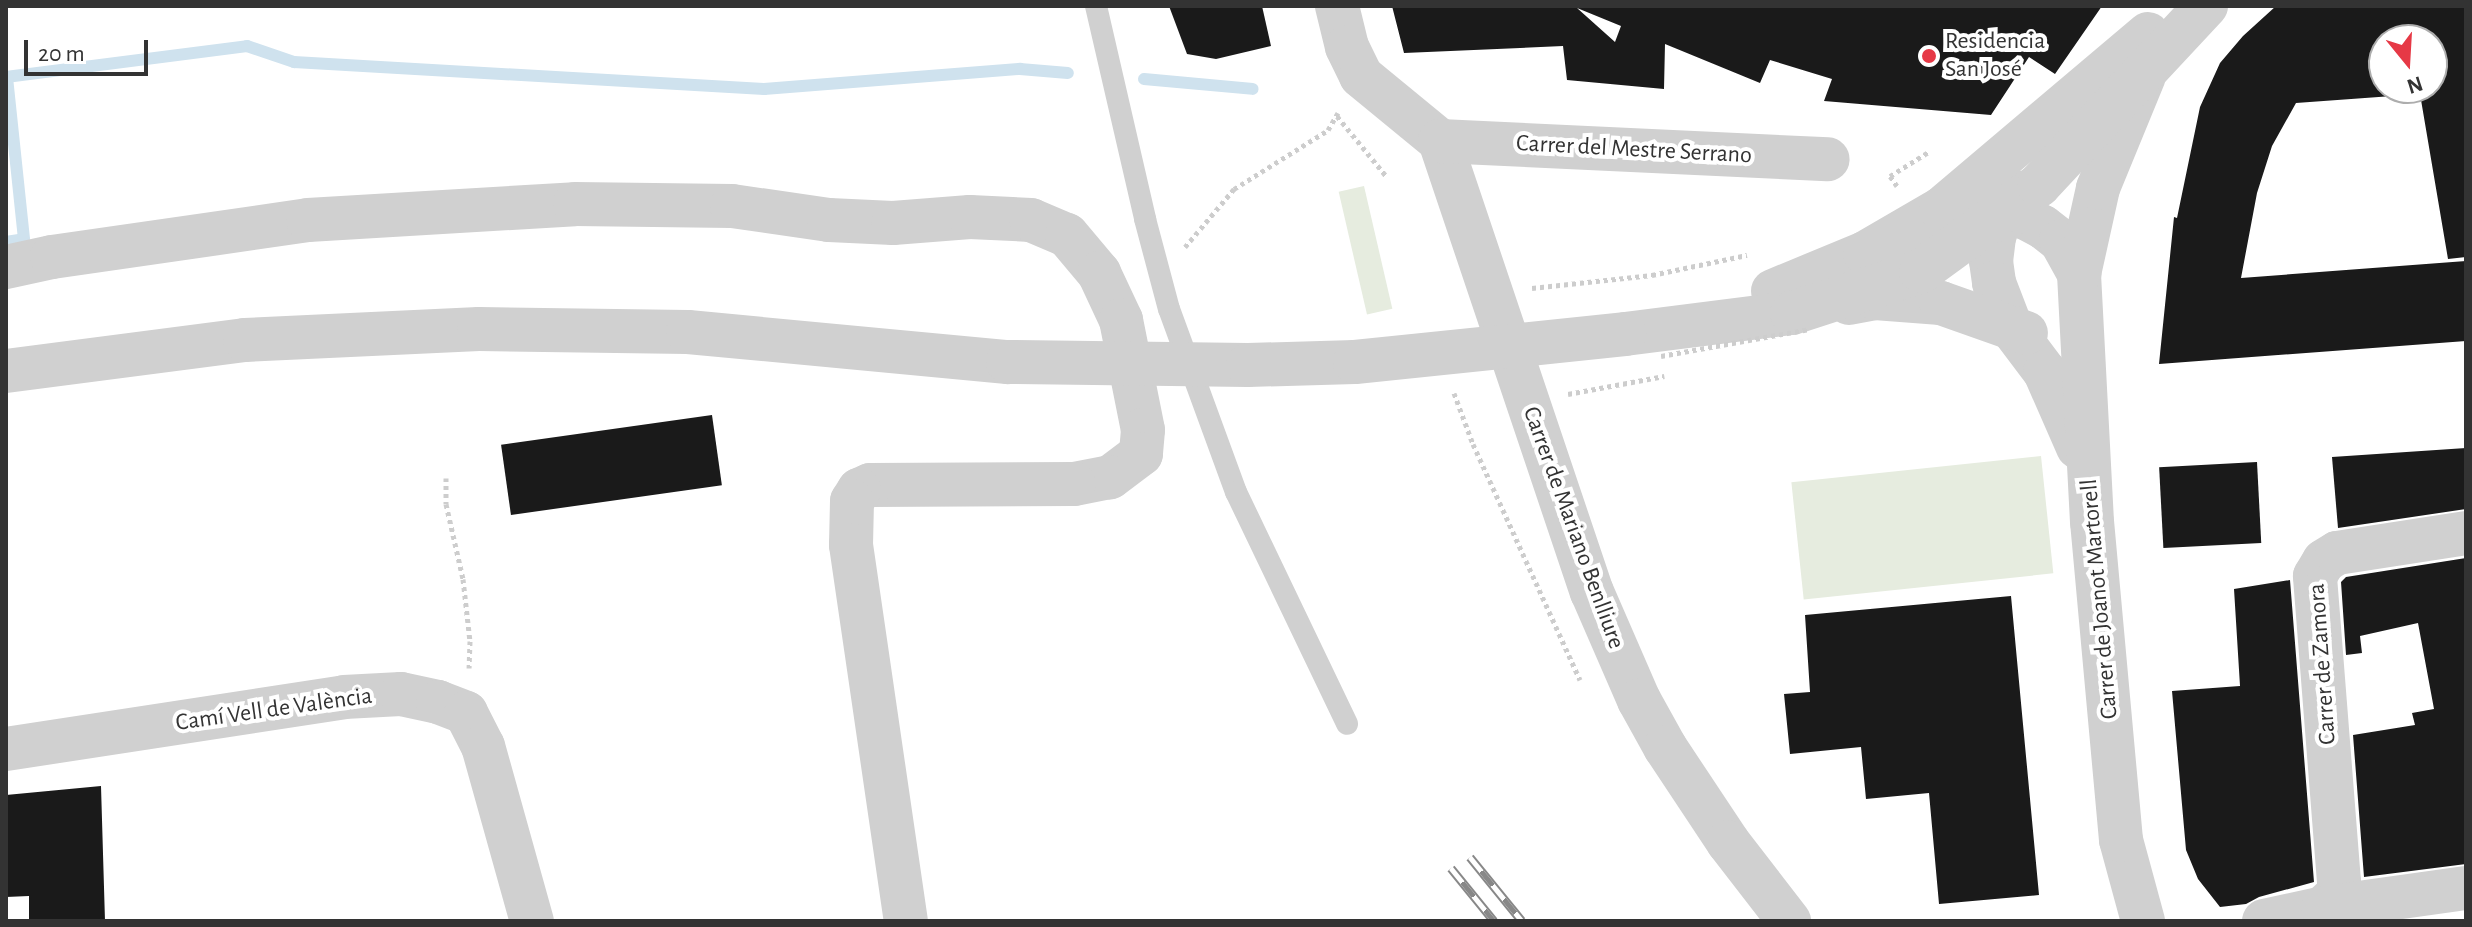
<!DOCTYPE html>
<html>
<head>
<meta charset="utf-8">
<style>
	body { margin:0 }
	#map { position:relative; width:2472px; height:927px; overflow:hidden; background:#fff; font-family:"Alegreya Sans",sans-serif }
	div>[style] { position:absolute }
	[style*='--x'] { left:calc(var(--x)*1px); top:calc(var(--y)*1px); width:calc(var(--w)*1px); rotate:calc(var(--a)*1deg) }
	.green>* { inset:0; background:#e6ecdf; transform-origin:0 0 }
	.stream>* { height:12px; margin:-6px; padding:0 6px; transform-origin:6px; border-radius:6px; background:#cfe2ee }
	.building>* { inset:0; background:#1a1a1a; transform-origin:0 0 }
	.path>* { height:5px; margin-top:-2.5px; transform-origin:0; background:repeating-linear-gradient(90deg,#cdcdcd 0 4px,transparent 0 8px) }
	.service>* { height:22px; margin:-11px; padding:0 11px; transform-origin:11px; border-radius:11px; background:#d0d0d0 }
	.minor>* { height:44px; margin:-22px; padding:0 22px; transform-origin:22px; border-radius:22px; background:#d0d0d0 }
	.tertiary>* { height:44px; margin:-22px; padding:0 22px; transform-origin:22px; border-radius:22px; background:#d0d0d0 }
	.rail>* { height:9px; margin-top:-4.5px; transform-origin:0; background:repeating-linear-gradient(90deg,#fff 0 18px,#888 0 36px); box-sizing:border-box; border-block:2px solid #888 }
	.path-bridge>* { height:5px; margin-top:-2.5px; transform-origin:0; background:repeating-linear-gradient(90deg,#cdcdcd 0 4px,transparent 0 8px) }
	.tertiary-bridge>* { height:44px; margin:-22px; padding:0 22px; transform-origin:22px; border-radius:22px; background:#d0d0d0 }
	.dots>* { width:22px; height:22px; translate:-50% -50%; box-sizing:border-box; border:4px solid #fff; border-radius:50% }
	span { translate:-50% -50%; white-space:nowrap; text-align:center; line-height:1.15; -webkit-text-stroke:8px #fff; paint-order:stroke }
	.poi-label { font-size:24px; color:#333 }
	.left { translate:0 -50%; text-align:left }
	.street-label { font-size:24px; color:#333 }
	.frame { position:absolute; inset:0; border:8px solid #333; pointer-events:none }
	.north { position:absolute; left:2368px; top:24px; width:80px; height:80px; box-sizing:border-box; background:#fff; border:2px solid #adadad; border-radius:50%; rotate:162deg; font-size:22px; font-weight:700; line-height:32px; text-align:center; color:#333 }
	.north::after { content:''; display:block; margin:auto; width:28px; height:36px; background:#e63946; clip-path:polygon(50% 0,100% 100%,50% 72%,0 100%) }
	.scale { position:absolute; left:24px; top:40px; width:124px; height:36px; box-sizing:border-box; border:4px solid #333; border-top:0; padding-left:10px; font-size:24px; line-height:28px; white-space:nowrap; color:#333; -webkit-text-stroke:6px #fff; paint-order:stroke }
</style>
</head>
<body>
<div id="map">
	<div class="green">
		<i style="left:1364px;top:186px;width:126px;height:26px;rotate:77deg"></i>
		<i style="left:2041px;top:456px;width:118px;height:251px;rotate:84deg"></i>
	</div>
	<div class="stream">
		<i style="--x:6;--y:77;--w:243;--a:-7.3"></i>
		<i style="--x:247;--y:46;--w:50;--a:18.8"></i>
		<i style="--x:294;--y:62;--w:471;--a:3.3"></i>
		<i style="--x:764;--y:89;--w:257;--a:-4.5"></i>
		<i style="--x:1020;--y:69;--w:48;--a:4.8"></i>
		<i style="--x:1144;--y:79;--w:109;--a:5.2"></i>
		<i style="--x:6;--y:242;--w:18;--a:-9"></i>
		<i style="--x:24;--y:239;--w:163;--a:-96"></i>
	</div>
	<div class="building">
		<i style="clip-path:polygon(1169px 6px,1262px 6px,1271px 46px,1216px 59px,1187px 54px)"></i>
		<i style="clip-path:polygon(evenodd,1392px 6px,1576px 7px,2102px 6px,2055px 74px,2029px 57px,1991px 115px,1824px 101px,1832px 79px,1770px 60px,1760px 83px,1665px 44px,1664px 89px,1567px 80px,1563px 46px,1404px 53px,1392px 6px,1577px 8px,1621px 26px,1615px 42px,1577px 8px)"></i>
		<i style="clip-path:polygon(evenodd,2276px 6px,2466px 6px,2466px 257px,2448px 259px,2420px 94px,2296px 103px,2272px 146px,2257px 193px,2241px 278px,2466px 261px,2466px 341px,2159px 364px,2174px 217px,2177px 218px,2200px 107px,2220px 63px,2243px 36px,2276px 6px,2384px 40px,2432px 40px,2432px 88px,2384px 88px,2384px 40px)"></i>
		<i style="left:712px;top:415px;width:71px;height:213px;rotate:82deg"></i>
		<i style="clip-path:polygon(2466px 448px,2466px 509px,2338px 528px,2332px 457px)"></i>
		<i style="left:2257px;top:462px;width:81px;height:98px;rotate:87deg"></i>
		<i style="clip-path:polygon(2466px 558px,2466px 864px,2364px 877px,2353px 735px,2415px 725px,2412px 713px,2434px 709px,2418px 623px,2360px 636px,2362px 653px,2346px 655px,2341px 582px,2346px 577px)"></i>
		<i style="clip-path:polygon(2290px 580px,2314px 882px,2259px 897px,2246px 904px,2220px 907px,2198px 879px,2186px 850px,2172px 691px,2240px 686px,2234px 589px)"></i>
		<i style="clip-path:polygon(2011px 596px,2039px 895px,1939px 904px,1929px 793px,1866px 799px,1861px 747px,1790px 754px,1784px 694px,1810px 692px,1805px 615px)"></i>
		<i style="clip-path:polygon(101px 786px,105px 921px,29px 921px,29px 896px,6px 897px,6px 795px)"></i>
	</div>
	<div class="path">
		<i style="--x:1337;--y:116;--w:79;--a:50.7"></i>
		<i style="--x:1897;--y:186;--w:12;--a:-125"></i>
		<i style="--x:1890;--y:176;--w:47;--a:-32"></i>
		<i style="--x:1185;--y:247;--w:76;--a:-49.8"></i>
		<i style="--x:1234;--y:189;--w:111;--a:-32.1"></i>
		<i style="--x:1328;--y:130;--w:20;--a:-60"></i>
		<i style="--x:1532;--y:288;--w:121;--a:-6.2"></i>
		<i style="--x:1652;--y:275;--w:97;--a:-11.9"></i>
		<i style="--x:1454;--y:393;--w:54;--a:69.6"></i>
		<i style="--x:1473;--y:444;--w:259;--a:65.6"></i>
		<i style="--x:1568;--y:394;--w:98;--a:-10.6"></i>
		<i style="--x:446;--y:478;--w:26;--a:90"></i>
		<i style="--x:446;--y:504;--w:77;--a:77.2"></i>
		<i style="--x:463;--y:579;--w:62;--a:83.6"></i>
		<i style="--x:470;--y:641;--w:27;--a:92"></i>
	</div>
	<div class="service">
		<i style="--x:1096;--y:6;--w:219;--a:77"></i>
		<i style="--x:1145;--y:219;--w:93;--a:75.1"></i>
		<i style="--x:1169;--y:309;--w:195;--a:69.9"></i>
		<i style="--x:1236;--y:492;--w:257;--a:64.4"></i>
	</div>
	<div class="minor">
		<i style="--x:1337;--y:6;--w:42;--a:76.3"></i>
		<i style="--x:1347;--y:47;--w:32;--a:64"></i>
		<i style="--x:1361;--y:76;--w:102;--a:39.4"></i>
		<i style="--x:1440;--y:141;--w:476;--a:71.4"></i>
		<i style="--x:1592;--y:592;--w:118;--a:66.5"></i>
		<i style="--x:1639;--y:700;--w:54;--a:61"></i>
		<i style="--x:1665;--y:747;--w:114;--a:56.4"></i>
		<i style="--x:1728;--y:842;--w:100;--a:52.3"></i>
		<i style="--x:1440;--y:141;--w:388;--a:2.7"></i>
		<i style="--x:2010;--y:190;--w:50;--a:108.8"></i>
		<i style="--x:1994;--y:237;--w:24;--a:97"></i>
		<i style="--x:1991;--y:261;--w:22;--a:82"></i>
		<i style="--x:1994;--y:283;--w:47;--a:68.9"></i>
		<i style="--x:2011;--y:327;--w:56;--a:52.9"></i>
		<i style="--x:2045;--y:372;--w:82;--a:66.3"></i>
		<i style="--x:1973;--y:212;--w:51;--a:5.6"></i>
		<i style="--x:2024;--y:217;--w:21;--a:28"></i>
		<i style="--x:2043;--y:227;--w:23;--a:38"></i>
		<i style="--x:2061;--y:241;--w:38;--a:61"></i>
		<i style="--x:6;--y:267;--w:47;--a:-12.3"></i>
		<i style="--x:52;--y:257;--w:259;--a:-8.2"></i>
		<i style="--x:308;--y:220;--w:267;--a:-3.4"></i>
		<i style="--x:575;--y:204;--w:157;--a:0.7"></i>
		<i style="--x:732;--y:206;--w:98;--a:8.2"></i>
		<i style="--x:829;--y:220;--w:64;--a:2.7"></i>
		<i style="--x:893;--y:223;--w:77;--a:-4.5"></i>
		<i style="--x:970;--y:217;--w:61;--a:2.8"></i>
		<i style="--x:1031;--y:220;--w:39;--a:23"></i>
		<i style="--x:1067;--y:235;--w:50;--a:49.9"></i>
		<i style="--x:1099;--y:273;--w:52;--a:64.9"></i>
		<i style="--x:1121;--y:320;--w:112;--a:78.7"></i>
		<i style="--x:1143;--y:430;--w:24;--a:95"></i>
		<i style="--x:1141;--y:454;--w:39;--a:143"></i>
		<i style="--x:1110;--y:477;--w:37;--a:169"></i>
		<i style="--x:1074;--y:484;--w:204;--a:179.7"></i>
		<i style="--x:870;--y:485;--w:12;--a:156"></i>
		<i style="--x:859;--y:490;--w:13;--a:122"></i>
		<i style="--x:852;--y:501;--w:44;--a:91.3"></i>
		<i style="--x:851;--y:545;--w:380;--a:81.7"></i>
		<i style="--x:1849;--y:303;--w:26;--a:-11"></i>
		<i style="--x:1875;--y:298;--w:66;--a:4.3"></i>
		<i style="--x:1941;--y:303;--w:90;--a:19.4"></i>
		<i style="--x:6;--y:749;--w:342;--a:-8.7"></i>
		<i style="--x:344;--y:697;--w:57;--a:-3"></i>
		<i style="--x:401;--y:694;--w:38;--a:12"></i>
		<i style="--x:438;--y:702;--w:30;--a:21"></i>
		<i style="--x:466;--y:713;--w:37;--a:63"></i>
		<i style="--x:483;--y:746;--w:182;--a:74.4"></i>
		<i style="--x:2323;--y:908;--w:22;--a:-43"></i>
		<i style="--x:2339;--y:893;--w:11;--a:-90"></i>
		<i style="--x:2339;--y:882;--w:307;--a:-94.5"></i>
		<i style="--x:2315;--y:576;--w:17;--a:-59"></i>
		<i style="--x:2324;--y:561;--w:15;--a:-32"></i>
		<i style="--x:2337;--y:553;--w:131;--a:-8.8"></i>
		<i style="--x:2143;--y:921;--w:84;--a:-105.2"></i>
		<i style="--x:2121;--y:840;--w:319;--a:-95.2"></i>
		<i style="--x:2092;--y:522;--w:248;--a:-93"></i>
		<i style="--x:2079;--y:274;--w:88;--a:-77.5"></i>
		<i style="--x:2098;--y:188;--w:121;--a:-67.7"></i>
		<i style="--x:2264;--y:921;--w:60;--a:-12.4"></i>
		<i style="--x:2323;--y:908;--w:144;--a:-8"></i>
	</div>
	<div class="tertiary">
		<i style="--x:1773;--y:291;--w:100;--a:-22.4"></i>
		<i style="--x:1865;--y:253;--w:88;--a:-30.1"></i>
		<i style="--x:1941;--y:209;--w:271;--a:-40.2"></i>
		<i style="--x:1625;--y:334;--w:168;--a:-7.2"></i>
		<i style="--x:1792;--y:313;--w:136;--a:-18"></i>
		<i style="--x:1921;--y:271;--w:146;--a:-36.1"></i>
		<i style="--x:2039;--y:185;--w:245;--a:-47"></i>
		<i style="--x:6;--y:371;--w:241;--a:-7.4"></i>
		<i style="--x:245;--y:340;--w:234;--a:-2.7"></i>
		<i style="--x:479;--y:329;--w:209;--a:0.8"></i>
		<i style="--x:688;--y:332;--w:321;--a:5.4"></i>
	</div>
	<div class="rail">
		<i style="--x:1470;--y:857;--w:82;--a:50.9"></i>
		<i style="--x:1451;--y:868;--w:68;--a:50.9"></i>
	</div>
	<div class="path-bridge">
		<i style="--x:1661;--y:356;--w:151;--a:-10.3"></i>
	</div>
	<div class="tertiary-bridge">
		<i style="--x:1008;--y:362;--w:240;--a:0.7"></i>
		<i style="--x:1248;--y:365;--w:107;--a:-1.6"></i>
		<i style="--x:1355;--y:362;--w:271;--a:-5.9"></i>
	</div>
	<div class="dots">
		<i style="left:1929px;top:56px;background:#e63946"></i>
	</div>
	<div class="poi-label">
		<span class="left" style="left:1945px;top:56px">Residencia<br>San José</span>
	</div>
	<div class="street-label">
		<span style="left:1634px;top:150px;rotate:3deg">Carrer del Mestre Serrano</span>
		<span style="left:1573px;top:528px;rotate:70deg">Carrer de Mariano Benlliure</span>
		<span style="left:2100px;top:599px;rotate:-95deg">Carrer de Joanot Martorell</span>
		<span style="left:2323px;top:664px;rotate:-94deg">Carrer de Zamora</span>
		<span style="left:274px;top:710px;rotate:-8deg">Camí Vell de València</span>
	</div>
	<div class="frame"></div>
	<div class="north">N</div>
	<div class="scale">20 m</div>
</div>
</body>
</html>
